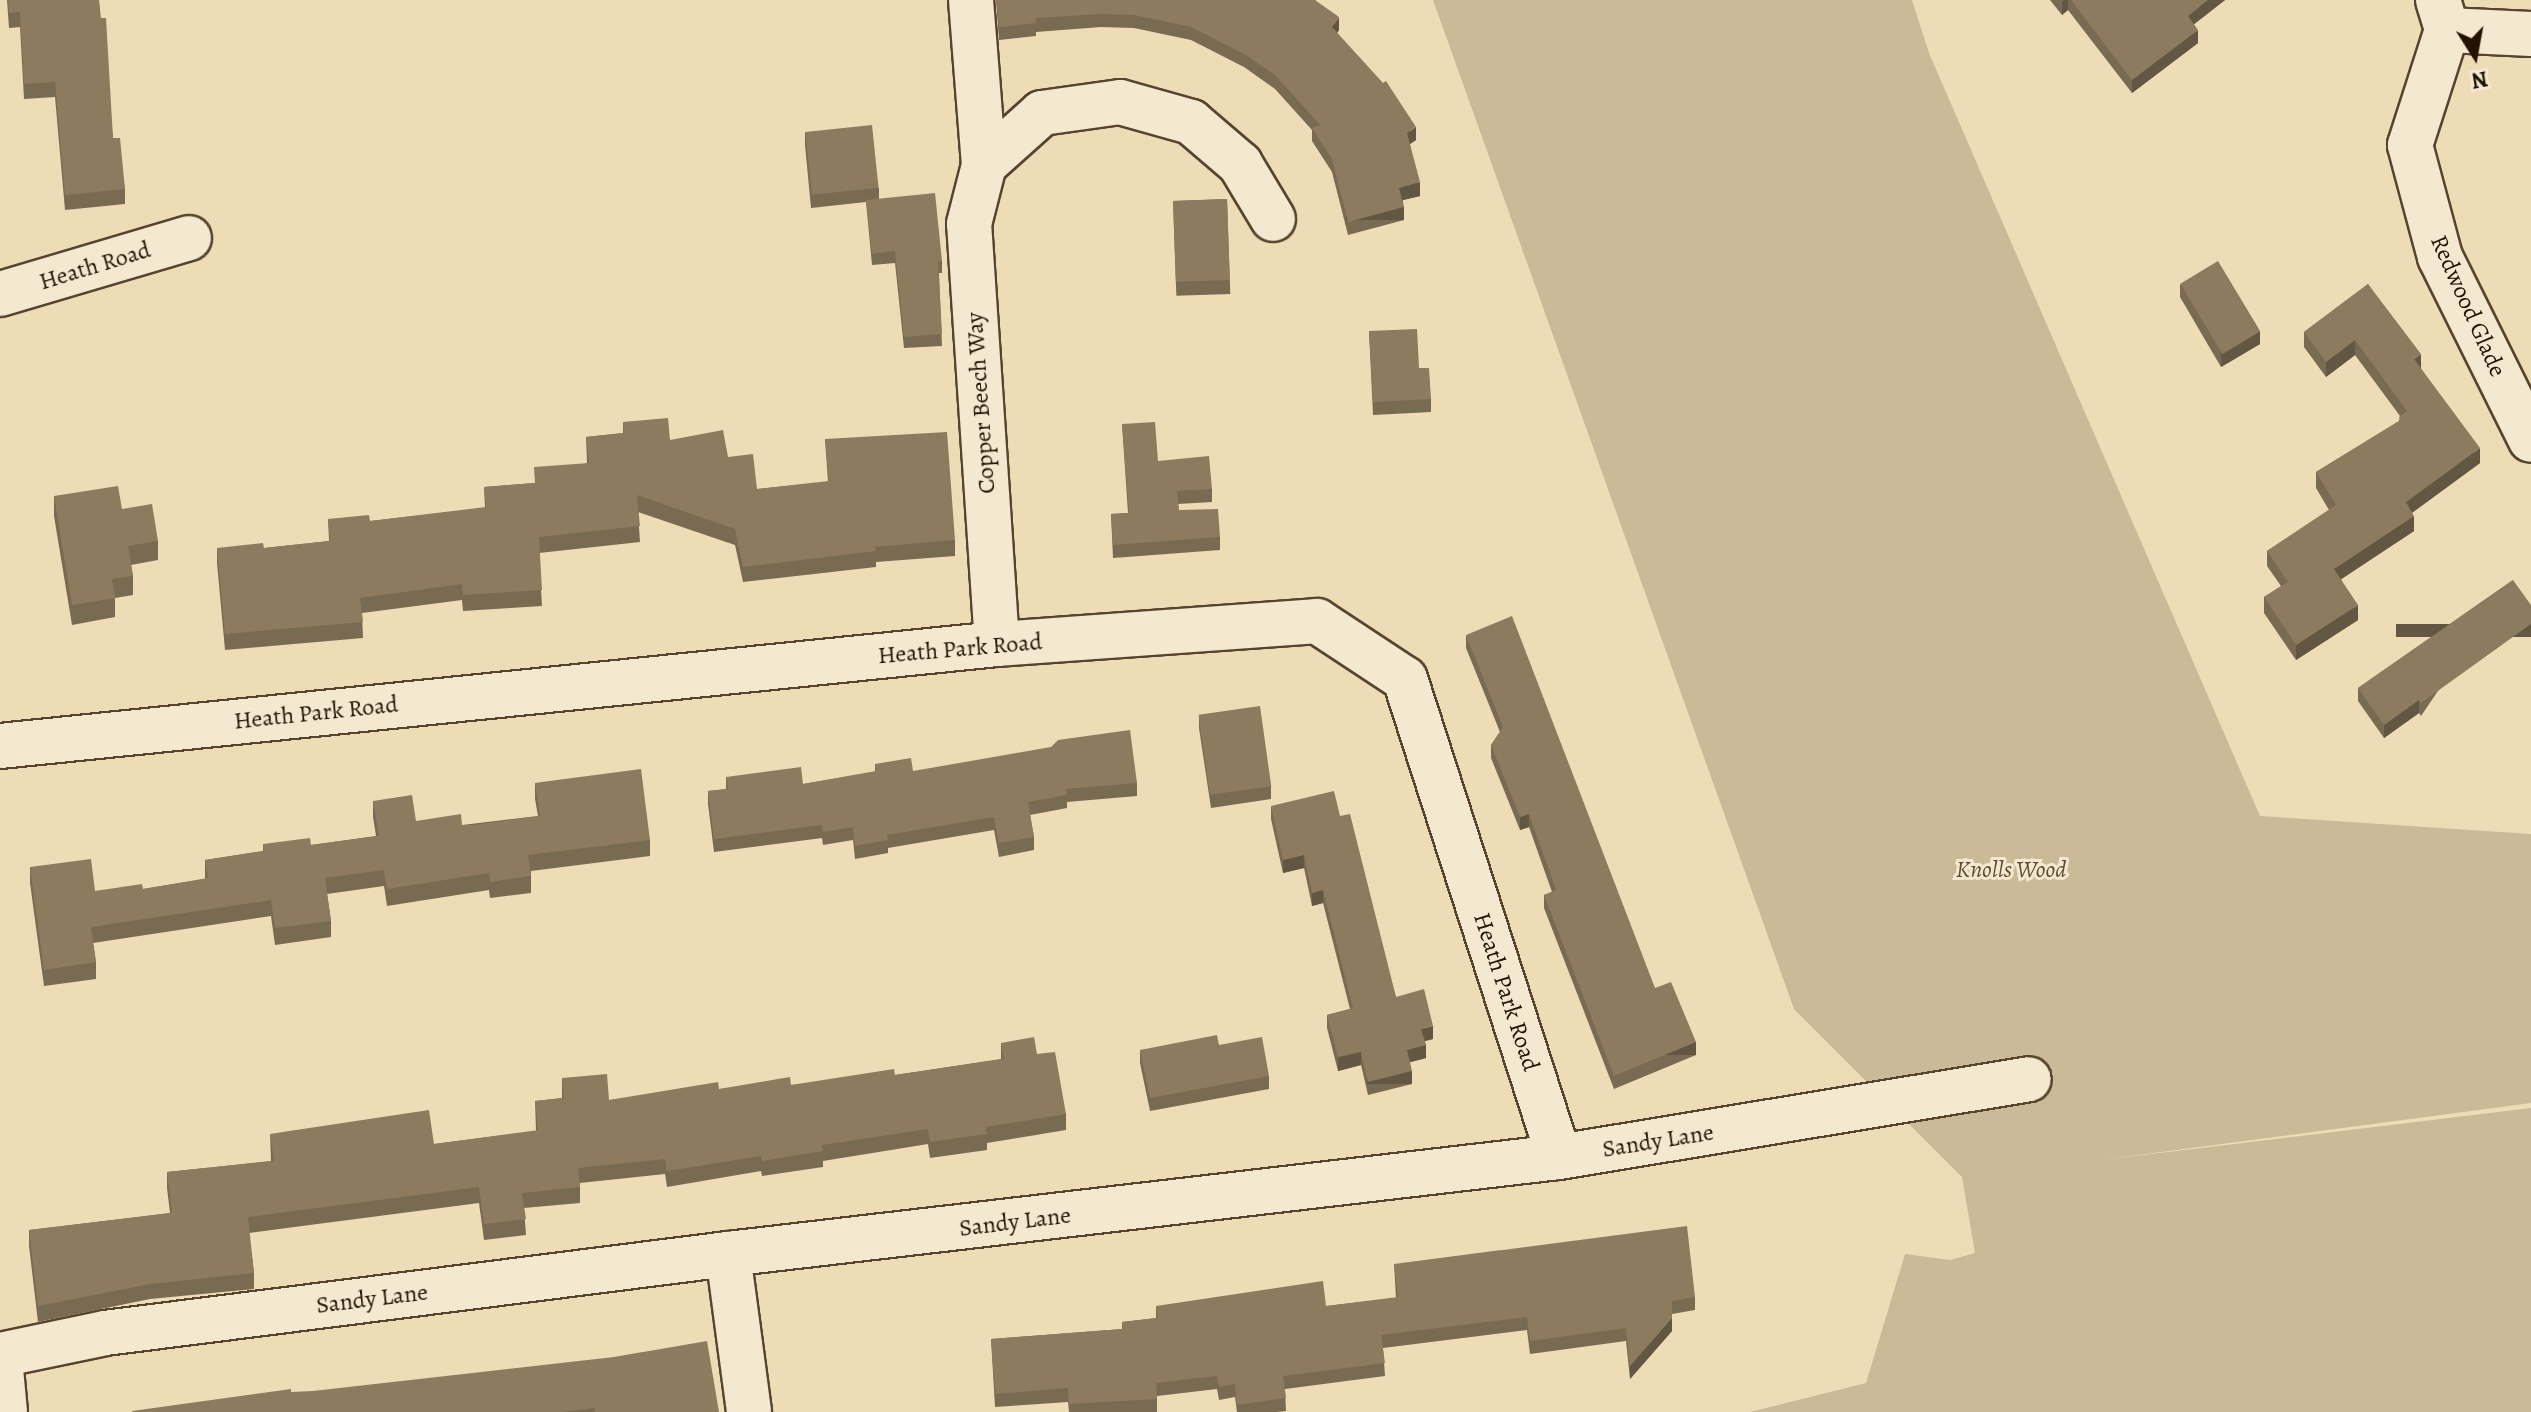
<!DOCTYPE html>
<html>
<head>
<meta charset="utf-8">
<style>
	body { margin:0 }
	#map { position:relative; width:2531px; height:1412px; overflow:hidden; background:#eedcb7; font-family:Alegreya,serif }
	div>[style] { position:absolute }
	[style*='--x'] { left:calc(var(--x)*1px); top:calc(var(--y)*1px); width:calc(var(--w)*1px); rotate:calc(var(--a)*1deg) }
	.green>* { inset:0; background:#cbba98 }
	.roads { filter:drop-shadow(2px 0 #56442e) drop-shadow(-2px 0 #56442e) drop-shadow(0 2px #56442e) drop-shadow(0 -2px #56442e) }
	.minor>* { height:44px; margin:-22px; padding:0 22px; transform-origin:22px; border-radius:22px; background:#f4e8d0 }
	.wall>* { inset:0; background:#796a52; transform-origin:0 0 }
	.shaded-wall>* { inset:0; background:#635642; transform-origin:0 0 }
	.building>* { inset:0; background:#8d7b5f; transform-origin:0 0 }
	span { translate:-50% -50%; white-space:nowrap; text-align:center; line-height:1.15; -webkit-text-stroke:6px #f4e8d0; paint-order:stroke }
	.street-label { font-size:24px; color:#231200 }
	.park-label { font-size:24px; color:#5e4d35; font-style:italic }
	.north { position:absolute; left:2435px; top:16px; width:80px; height:80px; -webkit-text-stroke:6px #f4e8d0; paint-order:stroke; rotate:169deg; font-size:22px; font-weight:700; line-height:32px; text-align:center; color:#231200 }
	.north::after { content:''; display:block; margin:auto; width:28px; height:36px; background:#231200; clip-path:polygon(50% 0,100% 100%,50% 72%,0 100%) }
</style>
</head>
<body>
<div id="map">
	<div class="green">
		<i style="clip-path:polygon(1433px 0,1912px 0,1929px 53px,2260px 816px,2531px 834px,2531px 1103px,2101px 1160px,2531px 1108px,2531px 1412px,1750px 1412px,1866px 1383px,1905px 1254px,1950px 1260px,1975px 1253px,1962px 1177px,1794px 1009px)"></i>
	</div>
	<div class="roads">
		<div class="minor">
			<i style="--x:971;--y:0;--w:166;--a:85.5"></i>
			<i style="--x:2438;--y:0;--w:31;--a:73"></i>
			<i style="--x:2447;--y:30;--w:84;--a:2.7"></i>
			<i style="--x:2447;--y:30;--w:121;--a:107.8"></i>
			<i style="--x:2410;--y:145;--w:116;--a:75"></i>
			<i style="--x:2440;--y:257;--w:204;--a:63.6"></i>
			<i style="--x:0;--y:294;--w:197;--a:-16.5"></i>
			<i style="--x:997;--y:644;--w:421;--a:-93.8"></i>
			<i style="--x:969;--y:224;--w:61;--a:-75.7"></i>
			<i style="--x:984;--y:165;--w:78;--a:-41.9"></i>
			<i style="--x:1042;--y:113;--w:79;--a:-8"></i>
			<i style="--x:1120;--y:102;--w:74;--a:15.7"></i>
			<i style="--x:1191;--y:122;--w:65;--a:40.6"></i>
			<i style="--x:1240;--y:164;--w:64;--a:59"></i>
			<i style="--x:0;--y:746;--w:1002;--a:-5.84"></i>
			<i style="--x:997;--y:644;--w:321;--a:-4.1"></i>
			<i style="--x:1317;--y:621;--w:105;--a:33.4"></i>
			<i style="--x:1405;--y:679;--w:502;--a:72.14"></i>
			<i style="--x:728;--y:1254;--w:159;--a:82.4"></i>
			<i style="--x:0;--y:1355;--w:107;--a:-11.8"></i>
			<i style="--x:105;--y:1333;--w:628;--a:-7.23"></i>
			<i style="--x:728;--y:1254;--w:837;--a:-6.66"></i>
			<i style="--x:1559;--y:1157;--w:476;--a:-9.4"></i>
			<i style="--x:0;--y:1358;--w:54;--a:84.7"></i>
		</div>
	</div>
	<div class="wall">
		<i style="clip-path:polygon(7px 0,99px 0,113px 138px,125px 189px,125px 204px,65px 210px,55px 97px,24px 99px,20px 27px,9px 28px)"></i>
		<i style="clip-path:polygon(996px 0,1315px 0,1339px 30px,1337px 33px,1416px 140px,1410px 144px,1420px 196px,1403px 200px,1404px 220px,1348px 235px,1332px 172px,1312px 141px,1312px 130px,1275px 89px,1244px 67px,1191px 40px,1134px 28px,1101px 27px,1036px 32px,1036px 36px,999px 40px)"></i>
		<i style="clip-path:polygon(2050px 0,2225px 0,2194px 24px,2198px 43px,2132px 93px,2068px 10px,2062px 15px)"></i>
		<i style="clip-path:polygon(805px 132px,879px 188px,879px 199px,942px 261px,942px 273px,939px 273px,942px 346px,904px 348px,895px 263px,872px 265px,866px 202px,811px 208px,805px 145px)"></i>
		<i style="left:1227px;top:199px;width:95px;height:54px;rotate:88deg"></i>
		<i style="clip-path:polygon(2180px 284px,2260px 344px,2221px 367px,2180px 297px)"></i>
		<i style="clip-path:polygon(2368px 284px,2480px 463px,2412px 513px,2414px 531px,2341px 579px,2358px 620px,2296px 660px,2264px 613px,2264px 597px,2281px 586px,2267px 566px,2267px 551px,2329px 510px,2316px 488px,2316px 472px,2399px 421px,2400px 416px,2355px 355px,2326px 377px,2304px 347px,2304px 332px)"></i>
		<i style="clip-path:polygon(1369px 331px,1431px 399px,1431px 412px,1373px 415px)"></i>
		<i style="clip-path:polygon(623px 422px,670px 440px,728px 457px,757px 489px,828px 482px,825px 439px,955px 540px,955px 556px,876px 562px,876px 567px,743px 582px,735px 545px,638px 512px,640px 542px,539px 553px,542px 606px,463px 611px,462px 600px,362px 613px,363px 638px,225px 650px,217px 563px,217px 548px,264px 548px,329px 541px,328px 519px,370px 521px,485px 508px,484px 487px,534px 483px,587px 463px,586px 437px,623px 433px)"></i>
		<i style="clip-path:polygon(1122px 424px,1158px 461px,1212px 489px,1212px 502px,1178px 504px,1179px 510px,1220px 537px,1220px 550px,1113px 558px,1111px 514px,1128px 513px)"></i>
		<i style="clip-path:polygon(54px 496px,122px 509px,158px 541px,158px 560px,131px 565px,133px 576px,133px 595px,115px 598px,115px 617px,72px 625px,54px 516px)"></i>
		<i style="clip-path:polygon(2513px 580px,2421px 716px,2419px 713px,2384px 738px,2358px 701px,2358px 688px)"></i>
		<i style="clip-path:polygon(1466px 635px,1655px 988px,1696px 1055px,1614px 1089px,1544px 908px,1544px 895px,1552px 892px,1529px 827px,1520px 830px,1491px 758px,1491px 745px,1500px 732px,1466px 648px)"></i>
		<i style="clip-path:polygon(1199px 715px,1271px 786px,1271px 799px,1211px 808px,1199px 728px)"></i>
		<i style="clip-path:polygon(875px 764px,913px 771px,1137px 783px,1137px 796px,1067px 802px,1067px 808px,1030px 815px,1034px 837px,1034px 850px,999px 857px,994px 830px,888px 848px,888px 853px,855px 859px,853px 840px,823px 845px,822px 838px,714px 852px,708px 804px,708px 791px,726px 789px,726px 777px,803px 784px,875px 772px)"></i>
		<i style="clip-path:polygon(535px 783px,650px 840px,650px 856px,531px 871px,531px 893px,490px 898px,489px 890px,387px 906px,384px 886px,327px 894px,331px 921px,331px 937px,275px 945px,271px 916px,93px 943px,96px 962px,96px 979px,44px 986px,30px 883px,30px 867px,95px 891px,143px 889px,205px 879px,205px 860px,263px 851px,263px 844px,311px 845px,376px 836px,373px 817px,373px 801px,416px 821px,462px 825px,538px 816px,535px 799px)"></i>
		<i style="clip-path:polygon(1271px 806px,1340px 816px,1396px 997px,1433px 1039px,1425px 1041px,1426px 1058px,1410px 1062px,1412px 1084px,1368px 1095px,1361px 1065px,1338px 1071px,1327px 1028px,1327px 1015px,1350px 1009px,1323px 903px,1312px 906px,1304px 868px,1283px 873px,1271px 819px)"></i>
		<i style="clip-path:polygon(1001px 1043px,1037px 1054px,1066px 1114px,1066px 1130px,987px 1143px,987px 1150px,930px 1158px,928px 1144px,823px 1161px,823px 1167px,762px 1176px,761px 1171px,667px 1187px,665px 1174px,580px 1183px,580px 1203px,524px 1208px,526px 1235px,484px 1240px,479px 1203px,249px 1233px,254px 1273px,254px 1289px,150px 1299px,38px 1322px,29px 1246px,29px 1230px,170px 1213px,167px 1188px,167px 1172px,271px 1161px,270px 1134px,434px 1144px,536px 1131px,535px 1101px,562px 1098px,562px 1078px,609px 1100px,719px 1089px,791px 1085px,895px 1075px,1001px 1059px)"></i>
		<i style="clip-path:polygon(1219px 1045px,1269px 1076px,1269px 1089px,1150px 1111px,1140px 1063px,1140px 1050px)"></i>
		<i style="clip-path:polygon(1394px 1264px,1695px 1297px,1695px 1310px,1672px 1314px,1672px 1331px,1630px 1379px,1626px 1341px,1530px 1354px,1527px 1330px,1383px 1348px,1385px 1376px,1285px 1389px,1286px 1411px,1277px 1412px,1237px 1412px,1235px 1397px,1219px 1400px,1217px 1389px,1157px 1396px,1157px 1412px,1069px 1412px,1068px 1402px,995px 1407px,991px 1339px,1122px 1329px,1122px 1322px,1156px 1318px,1156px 1306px,1326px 1306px,1396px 1298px)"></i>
		<i style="clip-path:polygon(291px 1392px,719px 1412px,132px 1412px)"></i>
	</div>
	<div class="shaded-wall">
		<i style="clip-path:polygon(2064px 0,2068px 0,2068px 10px,2062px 15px,2062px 2px)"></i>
		<i style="clip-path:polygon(2208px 0,2225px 0,2188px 29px,2188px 16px)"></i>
		<i style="clip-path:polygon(1339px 17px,1339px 30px,1332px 40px,1332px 27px)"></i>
		<i style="clip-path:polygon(2198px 30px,2198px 43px,2132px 93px,2132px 80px)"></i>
		<i style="clip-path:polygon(1416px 127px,1416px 140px,1407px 146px,1407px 133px)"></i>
		<i style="clip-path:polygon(1420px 182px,1420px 196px,1399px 201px,1399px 188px)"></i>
		<i style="left:1404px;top:207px;width:13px;height:58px;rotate:90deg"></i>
		<i style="clip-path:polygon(2260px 331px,2260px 344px,2221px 367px,2221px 354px)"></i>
		<i style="clip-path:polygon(2355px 340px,2355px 355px,2326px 377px,2326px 362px)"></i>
		<i style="clip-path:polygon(2421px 354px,2421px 369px,2414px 359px)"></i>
		<i style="clip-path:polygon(2480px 448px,2480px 463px,2406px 517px,2406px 502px)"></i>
		<i style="clip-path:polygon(2414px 516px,2414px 531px,2334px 584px,2334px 569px)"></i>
		<i style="clip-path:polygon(2358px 605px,2358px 620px,2296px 660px,2296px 645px)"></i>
		<i style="left:2531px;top:624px;width:13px;height:135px;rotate:90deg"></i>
		<i style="clip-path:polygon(2419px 700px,2419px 713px,2384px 738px,2384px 725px)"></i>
		<i style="clip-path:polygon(1529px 814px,1529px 827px,1520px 830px,1520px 817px)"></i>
		<i style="clip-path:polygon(1304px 855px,1304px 868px,1283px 873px,1283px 860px)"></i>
		<i style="clip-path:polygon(1323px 890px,1323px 903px,1312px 906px,1312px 893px)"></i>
		<i style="clip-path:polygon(1433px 1026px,1433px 1039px,1421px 1042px,1421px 1029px)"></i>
		<i style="left:1696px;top:1042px;width:13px;height:89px;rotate:90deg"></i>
		<i style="clip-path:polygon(1426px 1045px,1426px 1058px,1407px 1063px,1407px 1050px)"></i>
		<i style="clip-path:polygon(1361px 1052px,1361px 1065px,1338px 1071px,1338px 1057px)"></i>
		<i style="left:1412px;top:1071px;width:13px;height:45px;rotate:90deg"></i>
		<i style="clip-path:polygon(1672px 1318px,1672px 1331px,1630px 1379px,1630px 1366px)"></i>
	</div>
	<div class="building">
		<i style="clip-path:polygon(8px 0,99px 0,100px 18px,106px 18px,113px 138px,120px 138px,125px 189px,65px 195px,55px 82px,24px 84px,20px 12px,9px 13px)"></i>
		<i style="clip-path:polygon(997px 0,1315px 0,1339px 17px,1332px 27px,1383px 83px,1386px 81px,1416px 127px,1407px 133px,1420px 182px,1399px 188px,1404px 207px,1348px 222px,1332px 159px,1312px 128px,1320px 125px,1275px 75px,1244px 54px,1191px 27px,1134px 15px,1101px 14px,1036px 18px,1036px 23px,999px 27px)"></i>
		<i style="clip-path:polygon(2071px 0,2208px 0,2188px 16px,2198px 30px,2132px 80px)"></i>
		<i style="left:872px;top:125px;width:63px;height:67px;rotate:84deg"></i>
		<i style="clip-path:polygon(935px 193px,942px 261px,938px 262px,942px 334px,904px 337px,895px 251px,872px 254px,866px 200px)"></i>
		<i style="left:1227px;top:199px;width:81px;height:54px;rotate:88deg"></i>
		<i style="left:2218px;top:261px;width:82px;height:44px;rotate:59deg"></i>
		<i style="clip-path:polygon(2368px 284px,2421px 354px,2414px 359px,2480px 448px,2406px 502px,2414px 516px,2334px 569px,2358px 605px,2296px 645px,2264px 597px,2288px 582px,2267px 551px,2336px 505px,2316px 472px,2401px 420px,2399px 417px,2407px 411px,2355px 340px,2326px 362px,2304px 332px)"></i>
		<i style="clip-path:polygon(1417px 329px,1419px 368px,1429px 368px,1431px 399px,1373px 402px,1369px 331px)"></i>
		<i style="clip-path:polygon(668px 418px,670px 440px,723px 430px,728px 457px,753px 454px,757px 489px,829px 481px,825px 439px,947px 432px,955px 540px,875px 547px,876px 551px,743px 567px,735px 529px,637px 495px,640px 526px,539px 537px,542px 590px,463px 595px,462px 584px,360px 598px,363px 622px,225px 634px,217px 548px,263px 543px,264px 548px,330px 541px,328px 519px,369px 515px,370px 521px,486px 507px,484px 487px,535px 483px,534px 467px,589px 463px,586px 437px,624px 433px,623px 422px)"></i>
		<i style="clip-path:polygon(1155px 422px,1158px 461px,1209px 456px,1212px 489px,1177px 491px,1179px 510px,1218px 509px,1220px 537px,1113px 545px,1111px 514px,1129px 513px,1122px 424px)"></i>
		<i style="clip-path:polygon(118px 486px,122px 509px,152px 504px,158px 541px,128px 546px,133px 576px,112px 579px,115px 598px,72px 605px,54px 496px)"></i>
		<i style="clip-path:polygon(2513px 580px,2531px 605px,2531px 624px,2421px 703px,2419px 700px,2384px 725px,2358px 688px)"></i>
		<i style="clip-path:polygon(1512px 616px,1655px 988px,1671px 982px,1696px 1042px,1614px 1076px,1544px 895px,1556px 890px,1529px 814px,1520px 817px,1491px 745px,1503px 727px,1466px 635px)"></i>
		<i style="left:1260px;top:706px;width:81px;height:62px;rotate:82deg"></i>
		<i style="clip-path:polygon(1130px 730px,1137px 783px,1066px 789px,1067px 795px,1028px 802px,1034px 837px,999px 843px,994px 817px,887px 835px,888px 840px,855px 846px,853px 827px,823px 832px,822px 825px,714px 839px,708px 791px,728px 789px,726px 777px,801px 767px,803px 784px,876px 771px,875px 764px,911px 758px,913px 771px,1051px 747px,1058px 740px)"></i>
		<i style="clip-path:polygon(641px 769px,650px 840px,528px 855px,531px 876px,490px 882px,489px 873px,387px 889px,384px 870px,325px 878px,331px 921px,275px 928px,271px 900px,91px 927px,96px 962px,44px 970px,30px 867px,91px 859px,95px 891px,142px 884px,143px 889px,208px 878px,205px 860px,264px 851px,263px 844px,310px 838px,311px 845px,379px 836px,373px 801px,412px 795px,416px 821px,461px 814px,462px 825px,473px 825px,540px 816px,535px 783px)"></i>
		<i style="clip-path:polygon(1334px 791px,1340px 816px,1350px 814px,1396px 997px,1424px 989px,1433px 1026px,1421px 1029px,1426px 1045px,1407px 1050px,1412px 1071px,1368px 1082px,1361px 1052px,1338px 1057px,1327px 1015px,1353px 1008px,1323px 890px,1312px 893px,1304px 855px,1283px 860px,1271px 806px)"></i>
		<i style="clip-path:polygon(1217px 1035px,1219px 1045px,1262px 1037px,1269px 1076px,1150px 1098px,1140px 1050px)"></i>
		<i style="clip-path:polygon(1034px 1037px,1037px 1054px,1055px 1052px,1066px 1114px,986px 1127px,987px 1134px,930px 1142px,928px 1129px,822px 1145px,823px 1151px,762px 1161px,761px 1156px,667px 1171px,665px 1159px,578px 1168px,580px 1187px,522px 1193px,526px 1219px,484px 1224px,479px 1187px,248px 1217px,254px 1273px,150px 1284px,38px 1306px,29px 1230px,172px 1213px,167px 1172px,274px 1161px,270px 1134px,429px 1110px,434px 1144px,538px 1130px,535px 1101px,564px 1098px,562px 1078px,607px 1074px,609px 1100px,718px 1082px,719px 1089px,790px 1077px,791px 1085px,894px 1069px,895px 1075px,1004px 1059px,1001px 1043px)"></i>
		<i style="clip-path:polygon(1687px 1226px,1695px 1297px,1672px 1301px,1672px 1318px,1630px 1366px,1626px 1328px,1530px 1341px,1527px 1317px,1381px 1335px,1385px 1363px,1283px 1376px,1286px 1398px,1237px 1405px,1235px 1384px,1219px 1387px,1217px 1376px,1156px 1383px,1157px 1399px,1069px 1404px,1068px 1388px,995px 1394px,991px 1339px,1123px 1329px,1122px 1322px,1158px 1318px,1156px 1306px,1323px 1281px,1326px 1306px,1398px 1297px,1394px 1264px)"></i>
		<i style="clip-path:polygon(707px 1341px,719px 1412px,595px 1412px,595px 1408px,562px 1412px,133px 1412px,132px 1411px,291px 1389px,291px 1392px,313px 1391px,614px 1357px)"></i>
	</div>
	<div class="street-label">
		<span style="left:95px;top:266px;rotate:-17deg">Heath Road</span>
		<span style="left:2468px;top:306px;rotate:66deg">Redwood Glade</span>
		<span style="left:981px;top:403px;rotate:-94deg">Copper Beech Way</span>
		<span style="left:960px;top:649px;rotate:-5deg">Heath Park Road</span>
		<span style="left:316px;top:713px;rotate:-6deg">Heath Park Road</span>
		<span style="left:1506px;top:992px;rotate:72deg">Heath Park Road</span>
		<span style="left:1658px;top:1141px;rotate:-9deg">Sandy Lane</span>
		<span style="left:1015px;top:1222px;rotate:-7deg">Sandy Lane</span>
		<span style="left:372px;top:1299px;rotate:-7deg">Sandy Lane</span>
	</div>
	<div class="park-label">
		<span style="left:2011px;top:870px">Knolls Wood</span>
	</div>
	<div class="north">N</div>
</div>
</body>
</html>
